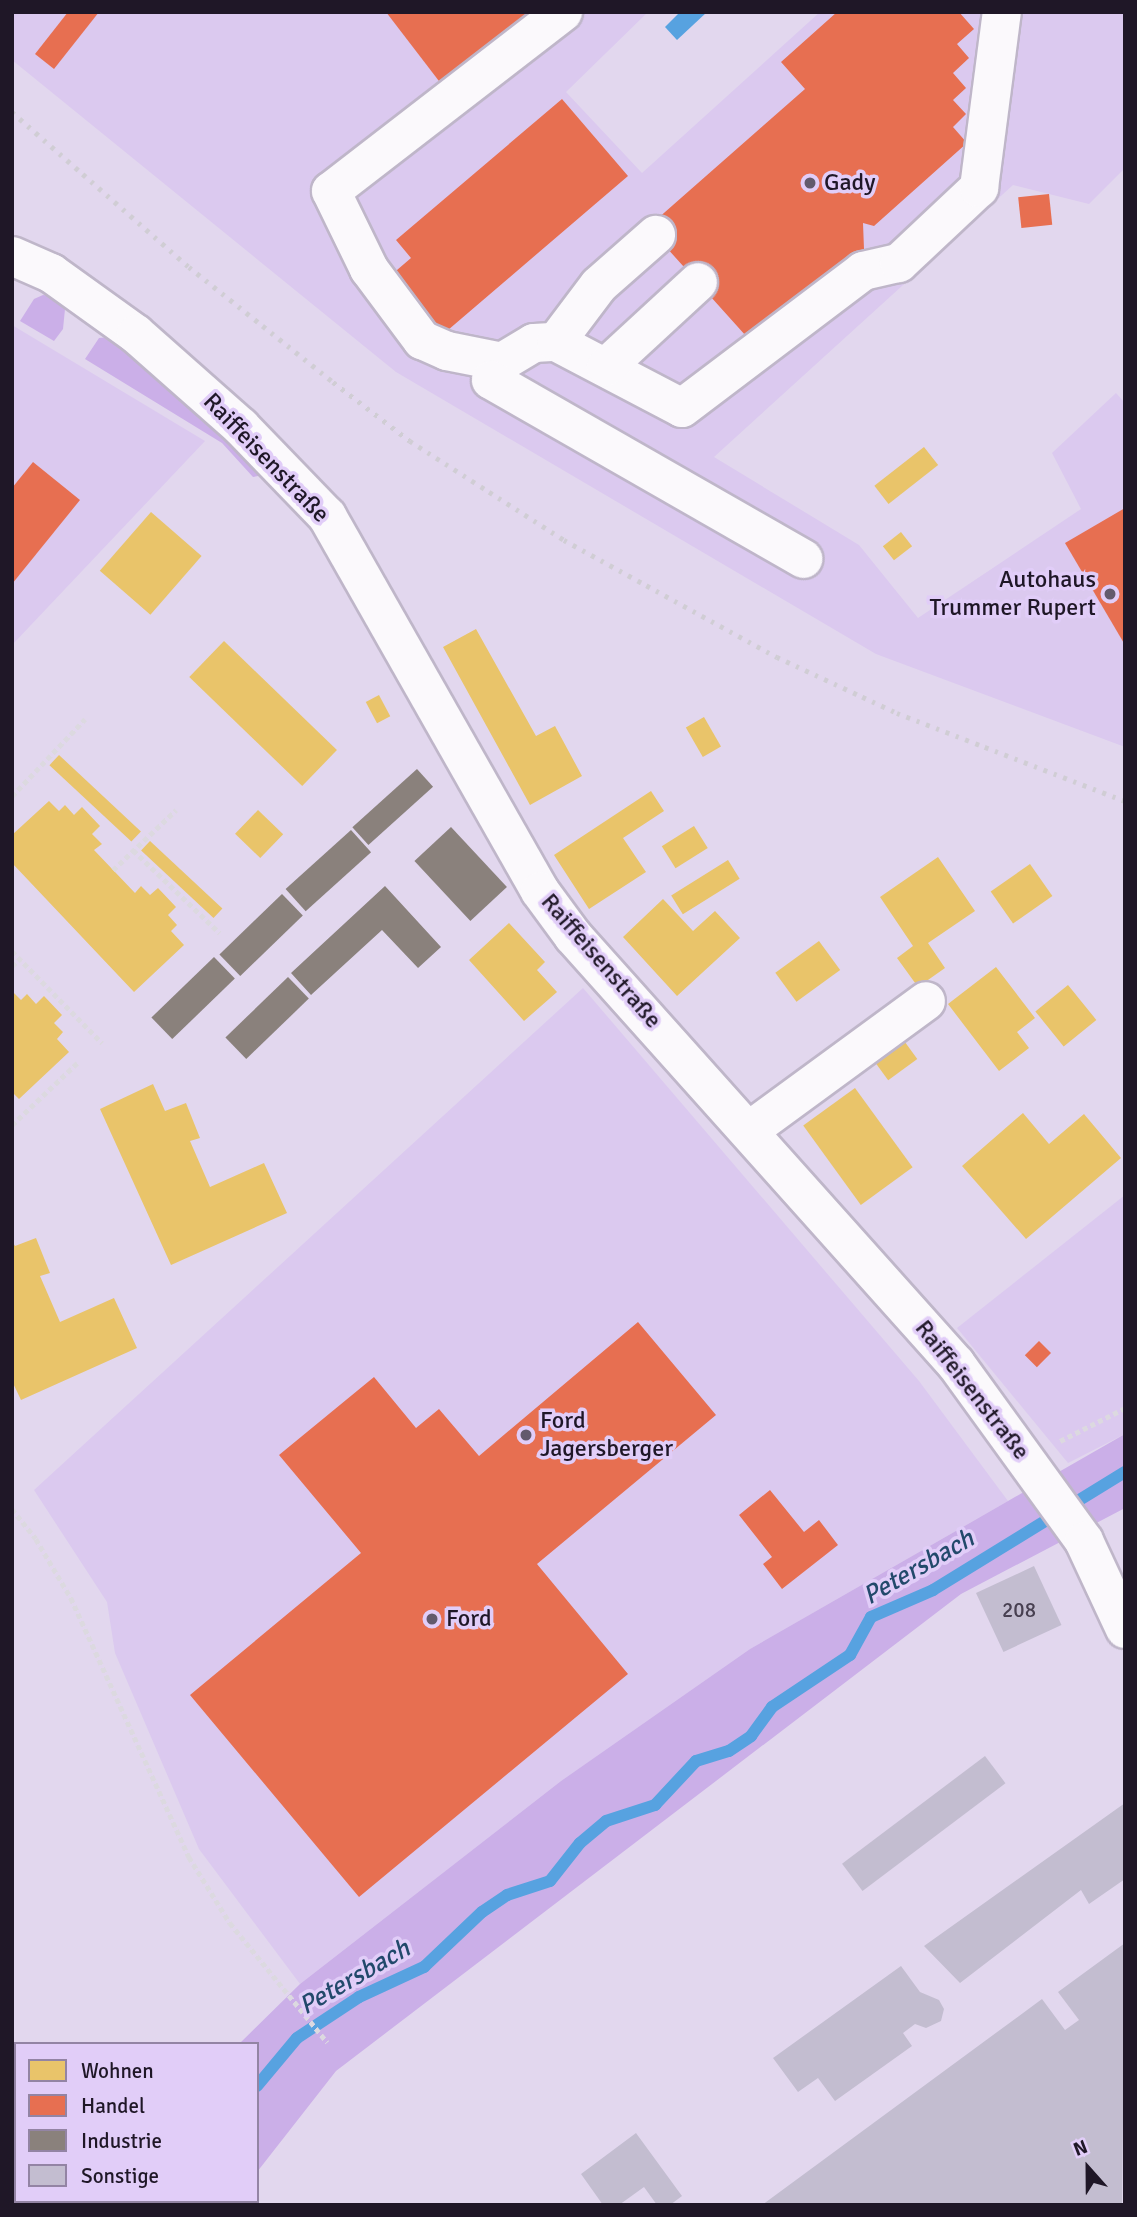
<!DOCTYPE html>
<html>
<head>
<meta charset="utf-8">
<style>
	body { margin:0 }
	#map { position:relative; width:1137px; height:2217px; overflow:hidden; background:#e2d7ee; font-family:Signika,sans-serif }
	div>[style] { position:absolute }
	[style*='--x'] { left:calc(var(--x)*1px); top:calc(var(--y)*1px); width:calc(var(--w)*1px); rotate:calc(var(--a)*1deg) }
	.built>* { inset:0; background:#dbc9ef }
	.green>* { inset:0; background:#cbafe8 }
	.water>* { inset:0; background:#57a2e0 }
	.homes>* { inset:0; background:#e9c46a; transform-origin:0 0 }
	.shops>* { inset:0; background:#e76f51; transform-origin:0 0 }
	.industry>* { inset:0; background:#8a817c; transform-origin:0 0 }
	.stream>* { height:12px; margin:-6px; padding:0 6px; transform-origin:6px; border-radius:6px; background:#57a2e0 }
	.building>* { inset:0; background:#c3bdd0; transform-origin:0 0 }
	.path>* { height:4.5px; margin-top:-2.25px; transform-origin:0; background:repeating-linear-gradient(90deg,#dcd9e0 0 5px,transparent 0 8.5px) }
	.roads { filter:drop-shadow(2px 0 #bfb6c9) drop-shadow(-2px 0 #bfb6c9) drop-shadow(0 2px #bfb6c9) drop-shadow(0 -2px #bfb6c9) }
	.minor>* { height:38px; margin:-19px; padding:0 19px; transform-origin:19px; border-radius:19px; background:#fbf9fc }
	.rail>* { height:5px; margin-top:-2.5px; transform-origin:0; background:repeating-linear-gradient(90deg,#d0cdd4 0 3.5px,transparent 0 10.5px) }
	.dots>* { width:19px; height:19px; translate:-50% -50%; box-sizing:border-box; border:4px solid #e1cdf8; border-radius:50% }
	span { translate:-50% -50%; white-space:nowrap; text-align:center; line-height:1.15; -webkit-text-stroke:7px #e1cdf8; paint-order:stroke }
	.number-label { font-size:21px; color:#484051 }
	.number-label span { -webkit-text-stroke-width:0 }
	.poi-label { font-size:24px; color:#1f1727 }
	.left { translate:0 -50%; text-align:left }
	.right { translate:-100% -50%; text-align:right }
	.street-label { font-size:24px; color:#1f1727 }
	.water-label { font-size:26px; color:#22496b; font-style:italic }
	.frame { position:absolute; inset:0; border:14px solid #1f1727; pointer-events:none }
	.legend { position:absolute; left:14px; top:2042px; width:245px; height:161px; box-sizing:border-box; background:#e1cdf8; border:2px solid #9384a4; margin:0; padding:9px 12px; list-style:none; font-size:21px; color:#1f1727 }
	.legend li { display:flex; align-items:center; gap:14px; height:35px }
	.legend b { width:35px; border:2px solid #9384a4 }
	.north { position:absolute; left:1053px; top:2133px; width:70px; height:70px; -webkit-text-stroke:5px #e1cdf8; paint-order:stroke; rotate:339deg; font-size:19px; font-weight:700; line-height:28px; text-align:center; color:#1f1727 }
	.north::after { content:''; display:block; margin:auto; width:24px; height:32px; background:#1f1727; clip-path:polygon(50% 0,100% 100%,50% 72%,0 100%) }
</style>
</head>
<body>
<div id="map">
	<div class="built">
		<i style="clip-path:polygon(12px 12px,648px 12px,566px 92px,642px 173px,820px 12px,1125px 12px,1125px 168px,1089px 204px,1013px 185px,714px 457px,859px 545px,918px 618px,1081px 509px,1052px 453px,1116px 393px,1125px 403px,1125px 747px,876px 654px,396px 372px,12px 60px)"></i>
		<i style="clip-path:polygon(12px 325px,205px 441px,13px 644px,12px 643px)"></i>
		<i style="clip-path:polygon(583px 988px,919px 1381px,1008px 1501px,750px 1649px,561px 1781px,300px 1984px,199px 1849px,115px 1653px,107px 1602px,34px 1490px)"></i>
		<i style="clip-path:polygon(1125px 1195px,1125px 1434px,1068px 1463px,957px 1328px)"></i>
	</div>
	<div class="green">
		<i style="clip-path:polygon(43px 295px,54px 296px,65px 309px,63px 329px,54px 341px,20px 321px,34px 299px)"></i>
		<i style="clip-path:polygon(109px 337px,217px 430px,260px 473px,258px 476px,253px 477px,222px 443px,85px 359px,99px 338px)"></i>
		<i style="clip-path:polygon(1125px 1434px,1125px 1508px,961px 1594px,336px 2071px,257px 2172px,257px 2044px,239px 2044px,300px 1984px,561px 1781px,750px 1649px)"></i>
		<i style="clip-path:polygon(78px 2201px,234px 2201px,75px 2205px)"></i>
	</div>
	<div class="water">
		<i style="clip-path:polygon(680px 12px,707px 12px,677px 40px,665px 27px)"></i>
	</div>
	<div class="homes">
		<i style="left:924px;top:447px;width:23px;height:63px;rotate:52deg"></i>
		<i style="left:151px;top:512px;width:67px;height:78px;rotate:41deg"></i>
		<i style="left:901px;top:532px;width:18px;height:23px;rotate:52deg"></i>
		<i style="clip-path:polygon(476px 629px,536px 736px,555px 726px,582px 776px,530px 805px,443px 647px)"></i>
		<i style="left:224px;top:641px;width:157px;height:50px;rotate:44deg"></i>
		<i style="left:379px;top:695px;width:24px;height:15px;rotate:62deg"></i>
		<i style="left:704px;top:717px;width:34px;height:21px;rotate:60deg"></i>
		<i style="left:59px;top:755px;width:112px;height:14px;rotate:43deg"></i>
		<i style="clip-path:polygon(651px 791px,664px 811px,623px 838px,646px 872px,589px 909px,554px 855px)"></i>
		<i style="clip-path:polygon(49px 801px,59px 811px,65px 805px,74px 815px,82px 807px,100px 826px,92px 834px,102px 844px,94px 850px,135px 893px,141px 886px,150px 895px,158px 888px,176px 907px,168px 915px,177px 925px,171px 931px,184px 945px,134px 992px,12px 863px,12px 835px)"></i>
		<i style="left:258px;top:810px;width:35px;height:33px;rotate:44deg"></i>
		<i style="left:694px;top:826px;width:26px;height:38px;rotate:58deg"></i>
		<i style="left:150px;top:841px;width:99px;height:13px;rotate:43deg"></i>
		<i style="clip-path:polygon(938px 857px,975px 911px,928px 943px,945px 968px,918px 987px,897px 958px,913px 946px,880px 897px)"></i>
		<i style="left:728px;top:860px;width:22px;height:67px;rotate:58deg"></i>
		<i style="left:1030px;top:864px;width:39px;height:48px;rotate:55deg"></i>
		<i style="clip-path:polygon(663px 899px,693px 931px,715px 911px,740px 938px,677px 996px,623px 937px)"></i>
		<i style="clip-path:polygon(509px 923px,545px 962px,537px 970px,557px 992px,524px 1021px,469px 960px)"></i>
		<i style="left:819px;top:941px;width:36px;height:54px;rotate:54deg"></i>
		<i style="clip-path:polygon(996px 967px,1035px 1018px,1017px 1032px,1029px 1048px,999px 1071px,948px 1004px)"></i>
		<i style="left:1068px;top:985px;width:45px;height:42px;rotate:51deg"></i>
		<i style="clip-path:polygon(12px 991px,21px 1000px,27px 994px,36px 1004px,44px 996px,62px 1015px,54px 1023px,63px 1032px,57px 1039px,69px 1052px,19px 1099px,12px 1092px)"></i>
		<i style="left:902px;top:1038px;width:26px;height:36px;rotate:54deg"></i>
		<i style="clip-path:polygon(153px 1084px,165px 1111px,186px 1103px,200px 1138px,190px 1141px,210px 1187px,264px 1163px,287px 1213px,171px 1265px,100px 1109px)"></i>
		<i style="left:855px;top:1088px;width:98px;height:64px;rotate:54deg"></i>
		<i style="clip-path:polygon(1023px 1113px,1049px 1144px,1084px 1114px,1121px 1158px,1026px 1239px,962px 1166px)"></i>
		<i style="clip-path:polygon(36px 1238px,50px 1273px,40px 1276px,60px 1322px,114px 1298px,137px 1348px,21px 1400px,12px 1381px,12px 1241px,15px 1246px)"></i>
	</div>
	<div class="shops">
		<i style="clip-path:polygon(68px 12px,99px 12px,54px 69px,35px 54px)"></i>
		<i style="clip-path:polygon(386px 12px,537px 12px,442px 85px)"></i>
		<i style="clip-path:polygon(837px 12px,959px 12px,974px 29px,957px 44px,969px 58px,953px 73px,966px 88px,953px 100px,966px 114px,953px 127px,967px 143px,874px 226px,863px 223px,864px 249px,755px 346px,648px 227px,805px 89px,781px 62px)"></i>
		<i style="clip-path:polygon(562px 99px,628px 176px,441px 336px,390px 276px,411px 258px,396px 240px)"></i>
		<i style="left:1049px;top:194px;width:31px;height:31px;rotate:84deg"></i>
		<i style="clip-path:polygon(33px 462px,80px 500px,12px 584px,12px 488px)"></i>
		<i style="clip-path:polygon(1125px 508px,1125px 645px,1065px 543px)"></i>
		<i style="clip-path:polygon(638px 1322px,716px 1415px,537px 1564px,628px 1674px,359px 1897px,190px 1695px,361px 1553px,279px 1455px,374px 1377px,416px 1428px,439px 1409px,479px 1456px)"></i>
		<i style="left:1039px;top:1341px;width:17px;height:20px;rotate:45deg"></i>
		<i style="clip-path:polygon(770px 1490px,804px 1532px,819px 1520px,838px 1545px,782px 1589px,763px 1564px,772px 1557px,739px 1515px)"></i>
	</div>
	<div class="industry">
		<i style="left:417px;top:769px;width:24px;height:87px;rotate:48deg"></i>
		<i style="left:451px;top:827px;width:82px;height:50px;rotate:47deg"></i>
		<i style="left:351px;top:830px;width:30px;height:88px;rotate:48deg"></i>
		<i style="clip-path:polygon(385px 886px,441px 947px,418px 968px,382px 930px,311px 995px,291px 973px)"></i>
		<i style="left:282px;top:894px;width:30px;height:87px;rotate:46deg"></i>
		<i style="left:214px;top:957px;width:30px;height:87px;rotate:46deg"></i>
		<i style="left:288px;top:977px;width:30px;height:87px;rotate:46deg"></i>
	</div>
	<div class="stream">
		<i style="--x:257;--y:2086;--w:62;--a:-50.2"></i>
		<i style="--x:297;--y:2038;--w:74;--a:-33.5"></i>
		<i style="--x:359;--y:1997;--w:72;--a:-24.8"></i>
		<i style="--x:424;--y:1967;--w:80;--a:-43.5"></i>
		<i style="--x:482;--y:1912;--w:30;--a:-34"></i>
		<i style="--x:507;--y:1895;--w:45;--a:-18"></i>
		<i style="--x:550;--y:1881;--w:48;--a:-51.7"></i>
		<i style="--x:580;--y:1843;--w:34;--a:-40"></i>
		<i style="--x:606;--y:1821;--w:52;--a:-18.1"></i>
		<i style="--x:655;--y:1805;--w:60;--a:-47"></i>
		<i style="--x:696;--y:1761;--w:34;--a:-17"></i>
		<i style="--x:729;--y:1751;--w:27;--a:-34"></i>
		<i style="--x:751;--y:1736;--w:36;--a:-54"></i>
		<i style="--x:772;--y:1707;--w:94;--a:-33.7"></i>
		<i style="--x:850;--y:1655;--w:43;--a:-61.1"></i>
		<i style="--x:871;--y:1617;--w:68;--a:-23.5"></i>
		<i style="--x:933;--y:1590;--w:225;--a:-31.6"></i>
		<i style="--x:163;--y:2205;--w:6;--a:-45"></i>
	</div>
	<div class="building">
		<i style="left:1034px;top:1566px;width:65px;height:64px;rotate:65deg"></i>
		<i style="left:985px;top:1756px;width:34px;height:179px;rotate:53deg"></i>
		<i style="clip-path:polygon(1125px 1803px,1125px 1879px,1089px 1904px,1081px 1890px,960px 1983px,924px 1946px)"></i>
		<i style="clip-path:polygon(1125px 1943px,1122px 2205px,762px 2205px,1042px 1999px,1065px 2030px,1079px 2020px,1058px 1992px)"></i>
		<i style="clip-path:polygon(901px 1966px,920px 1992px,939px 2000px,944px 2009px,941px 2021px,926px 2028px,915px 2024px,903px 2033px,912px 2046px,835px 2101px,818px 2078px,798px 2092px,773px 2058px)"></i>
		<i style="clip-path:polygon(636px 2133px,682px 2196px,670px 2205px,657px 2205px,644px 2187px,619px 2205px,603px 2205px,581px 2174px)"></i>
	</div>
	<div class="path">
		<i style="--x:12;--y:796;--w:106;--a:-46.5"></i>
		<i style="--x:133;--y:850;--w:120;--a:43.7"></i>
		<i style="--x:113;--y:870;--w:87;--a:-43.6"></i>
		<i style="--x:12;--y:951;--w:129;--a:45.6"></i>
		<i style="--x:12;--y:966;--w:11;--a:-41"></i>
		<i style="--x:12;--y:1125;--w:90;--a:-43.6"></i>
		<i style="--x:1060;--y:1441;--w:73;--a:-26.9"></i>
		<i style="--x:12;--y:1509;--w:38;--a:51"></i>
		<i style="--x:36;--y:1539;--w:69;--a:59.3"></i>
		<i style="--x:71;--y:1598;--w:285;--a:65.5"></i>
		<i style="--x:189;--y:1857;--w:78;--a:58.2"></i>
		<i style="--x:230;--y:1923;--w:154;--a:50.8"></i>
	</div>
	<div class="roads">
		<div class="minor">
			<i style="--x:563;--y:12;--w:293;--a:142.3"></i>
			<i style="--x:331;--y:191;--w:87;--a:64"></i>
			<i style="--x:369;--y:269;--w:89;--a:53.3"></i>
			<i style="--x:422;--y:340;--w:27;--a:24"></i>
			<i style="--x:447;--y:351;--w:56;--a:11.3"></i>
			<i style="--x:502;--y:362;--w:37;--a:-31"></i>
			<i style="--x:534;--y:343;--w:22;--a:-3"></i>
			<i style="--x:556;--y:342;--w:142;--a:27.6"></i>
			<i style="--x:682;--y:408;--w:227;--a:-37.1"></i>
			<i style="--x:863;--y:271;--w:37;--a:-13"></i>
			<i style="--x:899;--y:263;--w:110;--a:-43.2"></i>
			<i style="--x:979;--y:188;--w:177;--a:-82.6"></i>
			<i style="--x:12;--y:256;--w:43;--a:23.6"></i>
			<i style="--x:51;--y:273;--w:105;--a:35.7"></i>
			<i style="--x:136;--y:334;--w:140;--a:41.5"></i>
			<i style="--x:241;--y:427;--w:124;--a:46"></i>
			<i style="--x:327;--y:516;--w:431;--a:60.4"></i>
			<i style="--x:540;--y:891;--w:56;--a:53.7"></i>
			<i style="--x:573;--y:936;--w:574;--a:48.18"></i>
			<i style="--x:956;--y:1364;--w:218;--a:54.1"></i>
			<i style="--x:1084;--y:1541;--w:97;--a:65"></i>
			<i style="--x:556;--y:342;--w:71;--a:-53"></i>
			<i style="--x:599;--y:285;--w:76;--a:-41.3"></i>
			<i style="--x:502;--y:362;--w:21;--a:121"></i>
			<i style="--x:491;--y:380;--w:360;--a:29.8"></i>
			<i style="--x:606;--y:367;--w:125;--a:-42.7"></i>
			<i style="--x:750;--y:1130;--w:218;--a:-36.2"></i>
		</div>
	</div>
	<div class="rail">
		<i style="--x:12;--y:112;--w:235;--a:41.2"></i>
		<i style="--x:189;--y:267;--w:184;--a:38.6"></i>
		<i style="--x:333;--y:382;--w:97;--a:37.5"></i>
		<i style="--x:410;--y:441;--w:183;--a:32.7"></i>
		<i style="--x:564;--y:540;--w:243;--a:28.8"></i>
		<i style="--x:777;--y:657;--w:132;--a:25"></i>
		<i style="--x:897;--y:713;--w:244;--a:21.1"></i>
	</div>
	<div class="dots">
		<i style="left:810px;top:183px;background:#635a6d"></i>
		<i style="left:1110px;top:594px;background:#635a6d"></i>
		<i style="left:526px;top:1435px;background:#635a6d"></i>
		<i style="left:432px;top:1619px;background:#635a6d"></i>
	</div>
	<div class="number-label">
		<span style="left:1019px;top:1610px">208</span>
	</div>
	<div class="poi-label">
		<span class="left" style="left:824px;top:183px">Gady</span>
		<span class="right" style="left:1096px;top:594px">Autohaus<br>Trummer Rupert</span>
		<span class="left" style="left:540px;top:1435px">Ford<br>Jagersberger</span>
		<span class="left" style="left:446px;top:1619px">Ford</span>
	</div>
	<div class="street-label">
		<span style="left:266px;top:458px;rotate:46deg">Raiffeisenstraße</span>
		<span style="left:601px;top:961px;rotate:49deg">Raiffeisenstraße</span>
		<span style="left:972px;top:1390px;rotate:52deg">Raiffeisenstraße</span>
	</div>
	<div class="water-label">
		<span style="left:919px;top:1568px;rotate:-30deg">Petersbach</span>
		<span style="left:355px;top:1978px;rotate:-30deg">Petersbach</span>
	</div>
	<div class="frame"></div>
	<ul class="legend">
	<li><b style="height:19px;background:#e9c46a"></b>Wohnen</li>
	<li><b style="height:19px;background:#e76f51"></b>Handel</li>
	<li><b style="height:19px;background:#8a817c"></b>Industrie</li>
	<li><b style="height:19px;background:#c3bdd0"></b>Sonstige</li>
	</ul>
	<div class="north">N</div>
</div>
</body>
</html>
